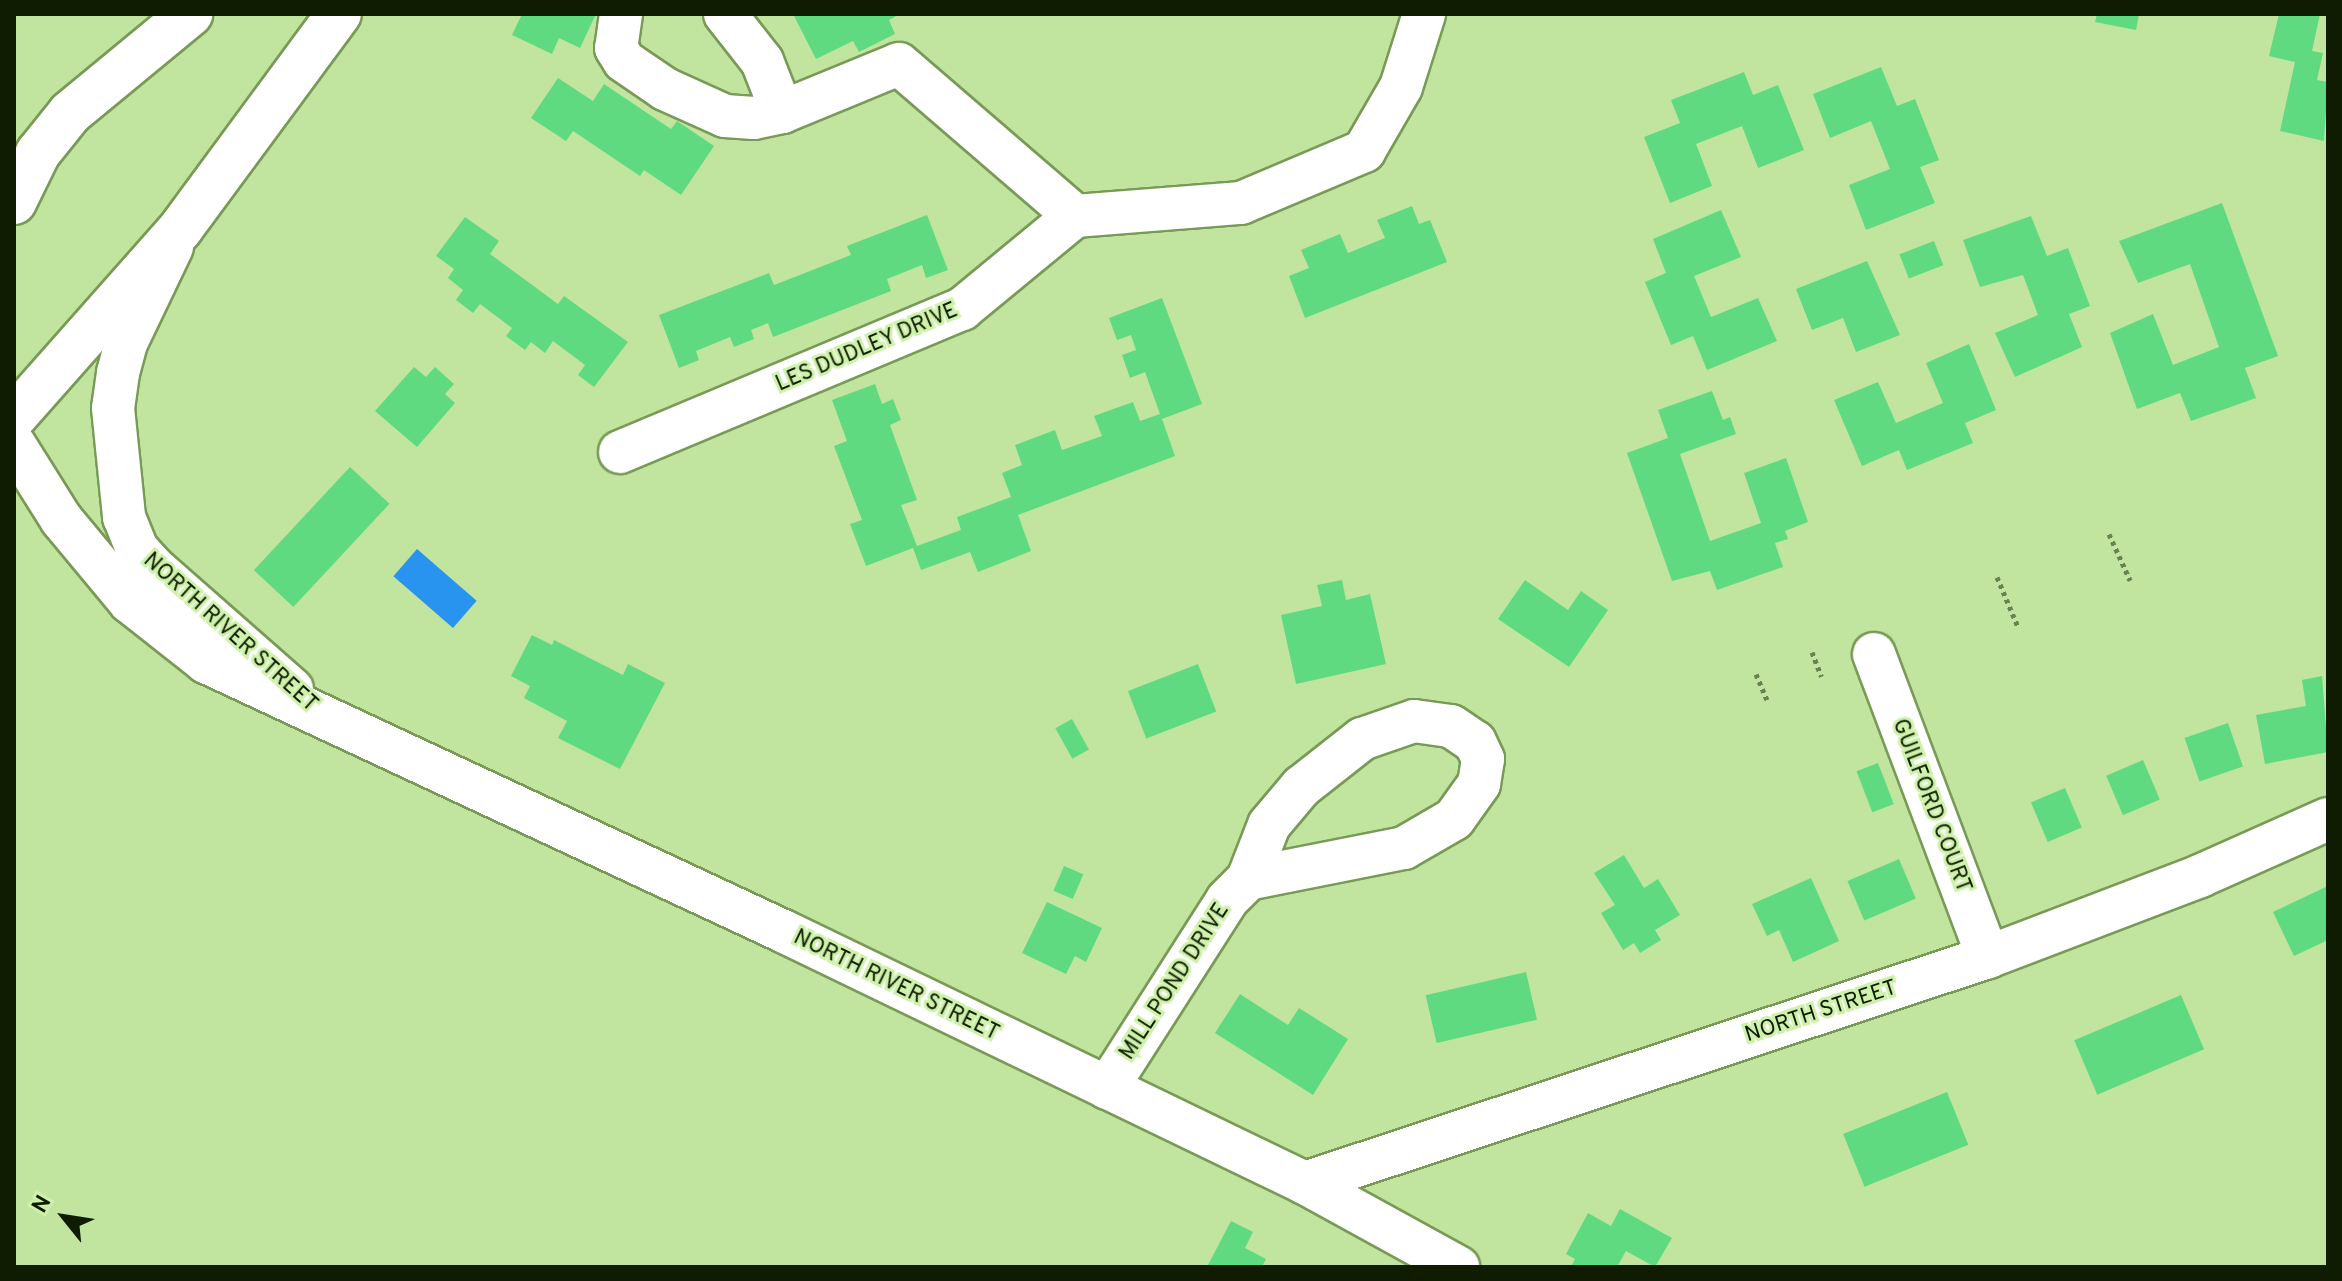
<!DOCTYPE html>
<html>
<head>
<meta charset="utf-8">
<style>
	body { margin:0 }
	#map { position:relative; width:2342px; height:1281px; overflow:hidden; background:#c1e49e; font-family:Overpass,sans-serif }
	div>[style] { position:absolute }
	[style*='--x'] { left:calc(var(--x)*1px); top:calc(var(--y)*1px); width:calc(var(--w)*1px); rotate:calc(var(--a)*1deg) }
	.water>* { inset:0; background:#2994f0; transform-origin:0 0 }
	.building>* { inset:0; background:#60da81; transform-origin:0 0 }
	.path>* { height:5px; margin-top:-2.5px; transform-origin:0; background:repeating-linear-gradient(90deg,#6a8252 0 4px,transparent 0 8px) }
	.roads { filter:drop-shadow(2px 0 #799a57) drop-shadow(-2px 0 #799a57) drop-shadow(0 2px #799a57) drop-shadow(0 -2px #799a57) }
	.minor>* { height:42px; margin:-21px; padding:0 21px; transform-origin:21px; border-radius:21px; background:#fff }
	.secondary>* { height:44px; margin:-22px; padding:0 22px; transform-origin:22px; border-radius:22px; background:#fff }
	span { translate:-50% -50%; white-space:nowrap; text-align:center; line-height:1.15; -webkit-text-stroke:6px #cef2ab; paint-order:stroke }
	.street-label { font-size:22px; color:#101c02 }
	.frame { position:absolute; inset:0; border:16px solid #101c02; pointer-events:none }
	.north { position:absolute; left:24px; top:1177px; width:80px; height:80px; -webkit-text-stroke:6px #cef2ab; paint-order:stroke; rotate:300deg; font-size:22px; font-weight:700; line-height:32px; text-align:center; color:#101c02 }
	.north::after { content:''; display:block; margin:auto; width:28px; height:36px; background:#101c02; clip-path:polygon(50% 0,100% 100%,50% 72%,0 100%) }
</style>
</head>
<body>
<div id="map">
	<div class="water">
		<i style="left:417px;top:549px;width:79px;height:36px;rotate:41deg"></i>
	</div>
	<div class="building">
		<i style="clip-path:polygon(522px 14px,596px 14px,580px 48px,559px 38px,552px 54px,512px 35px)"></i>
		<i style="clip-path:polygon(793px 14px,900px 14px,889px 20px,895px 34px,859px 52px,853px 41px,816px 59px)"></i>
		<i style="clip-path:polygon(2097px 14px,2139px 14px,2136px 30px,2095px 22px)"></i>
		<i style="clip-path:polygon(2279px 14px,2320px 14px,2312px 51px,2323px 53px,2317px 80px,2328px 82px,2324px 141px,2280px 131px,2295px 62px,2269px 56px)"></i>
		<i style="clip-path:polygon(1881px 67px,1897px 106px,1915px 99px,1939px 160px,1920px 167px,1935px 203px,1866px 230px,1849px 185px,1890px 169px,1871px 121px,1830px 138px,1813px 94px)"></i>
		<i style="clip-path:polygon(1744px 72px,1753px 95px,1778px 85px,1804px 150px,1758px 168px,1742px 126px,1696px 144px,1712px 186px,1670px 203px,1644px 137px,1680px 123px,1671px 100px)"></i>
		<i style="clip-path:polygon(558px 78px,593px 101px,604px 84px,671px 129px,677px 121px,714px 146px,681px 195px,644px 170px,640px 176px,573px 131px,566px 141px,531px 118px)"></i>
		<i style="clip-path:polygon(2222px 203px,2278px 356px,2245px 368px,2256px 398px,2191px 421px,2180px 393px,2137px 409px,2110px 333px,2153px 314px,2173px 365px,2219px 347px,2190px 264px,2138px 283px,2119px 241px)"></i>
		<i style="clip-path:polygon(1412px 206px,1419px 224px,1430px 220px,1447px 262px,1305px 318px,1289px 276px,1309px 268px,1301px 250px,1340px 234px,1348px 253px,1385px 238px,1377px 220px)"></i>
		<i style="clip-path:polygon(1721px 210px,1741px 257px,1694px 276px,1711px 317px,1758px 298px,1777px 341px,1707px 370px,1693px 336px,1671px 345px,1645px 282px,1666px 273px,1653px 239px)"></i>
		<i style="clip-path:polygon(927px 215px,948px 270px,926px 278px,922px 265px,887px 279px,891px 291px,773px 337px,768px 323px,751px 330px,754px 339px,734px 347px,730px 337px,696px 351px,699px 360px,679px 368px,659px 315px,769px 273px,774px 285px,851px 255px,847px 246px)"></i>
		<i style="clip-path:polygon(2031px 216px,2047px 256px,2068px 248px,2090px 306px,2069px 314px,2082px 347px,2015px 377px,1995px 333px,2038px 315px,2023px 275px,1980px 287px,1963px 240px)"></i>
		<i style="clip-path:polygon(465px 217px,499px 241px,490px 254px,558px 304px,564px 296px,628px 342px,594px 387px,578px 375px,585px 365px,553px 341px,545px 353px,531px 342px,525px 350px,506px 336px,512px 328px,480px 304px,473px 313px,456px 300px,463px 290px,448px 278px,454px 269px,436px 256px)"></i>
		<i style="left:1934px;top:241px;width:26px;height:37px;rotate:69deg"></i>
		<i style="clip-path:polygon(1867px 261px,1900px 335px,1856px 352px,1843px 318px,1812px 330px,1796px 289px)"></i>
		<i style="clip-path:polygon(1162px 298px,1202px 404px,1162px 419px,1175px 456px,1018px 515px,1031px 551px,978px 572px,970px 552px,921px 570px,913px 548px,866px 566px,850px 524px,862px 520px,834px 446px,847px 441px,832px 400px,875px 384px,882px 404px,893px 399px,901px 420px,890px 425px,917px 500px,901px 505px,917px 546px,961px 530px,957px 517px,1011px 497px,1002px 473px,1022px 465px,1015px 445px,1055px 430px,1062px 450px,1102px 436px,1094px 416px,1133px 402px,1140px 421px,1160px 414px,1145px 372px,1130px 378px,1122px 355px,1136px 350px,1131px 335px,1117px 340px,1109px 318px)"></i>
		<i style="clip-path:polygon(1969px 344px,1996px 410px,1965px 423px,1973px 443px,1907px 470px,1899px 450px,1862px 466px,1834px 400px,1878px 382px,1896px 423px,1943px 403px,1926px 363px)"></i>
		<i style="clip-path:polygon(414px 367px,426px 377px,435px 367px,454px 384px,445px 394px,455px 403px,417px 447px,375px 411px)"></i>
		<i style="clip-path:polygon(1712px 391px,1723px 420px,1730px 417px,1736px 434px,1680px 454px,1710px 541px,1761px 523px,1744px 473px,1786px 458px,1808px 522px,1785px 531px,1788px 539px,1775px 543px,1783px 567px,1717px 590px,1710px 571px,1672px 581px,1627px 453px,1668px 438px,1658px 410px)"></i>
		<i style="left:350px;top:467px;width:54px;height:141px;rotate:43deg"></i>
		<i style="clip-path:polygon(1342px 580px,1346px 600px,1370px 594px,1386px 664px,1296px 684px,1281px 615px,1322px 606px,1317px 585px)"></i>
		<i style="clip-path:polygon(1525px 580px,1568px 610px,1581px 591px,1608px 610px,1569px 667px,1498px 619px)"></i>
		<i style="clip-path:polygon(532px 635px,552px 645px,554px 640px,623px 675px,628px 664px,665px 683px,620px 769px,558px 738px,567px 721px,524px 698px,530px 686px,511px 676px)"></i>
		<i style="left:1198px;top:664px;width:51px;height:75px;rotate:69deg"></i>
		<i style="clip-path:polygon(2322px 676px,2328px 752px,2265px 764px,2256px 715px,2306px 706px,2302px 680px)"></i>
		<i style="left:1072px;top:719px;width:35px;height:19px;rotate:61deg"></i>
		<i style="left:2228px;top:723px;width:46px;height:46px;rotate:71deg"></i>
		<i style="left:2143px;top:760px;width:43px;height:40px;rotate:67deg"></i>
		<i style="left:1878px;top:763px;width:44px;height:23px;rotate:69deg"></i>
		<i style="left:2065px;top:788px;width:43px;height:37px;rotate:67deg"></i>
		<i style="clip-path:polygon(1624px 855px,1644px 888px,1658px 879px,1680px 915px,1655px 930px,1661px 940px,1640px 953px,1634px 943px,1623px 950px,1601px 913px,1615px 905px,1594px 873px)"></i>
		<i style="left:1899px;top:859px;width:43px;height:56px;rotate:67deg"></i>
		<i style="left:1064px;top:866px;width:21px;height:27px;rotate:23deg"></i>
		<i style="clip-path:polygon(1811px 878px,1839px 941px,1793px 962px,1779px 930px,1767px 936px,1752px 904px)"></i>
		<i style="clip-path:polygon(2328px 886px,2328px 940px,2294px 956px,2273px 912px)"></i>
		<i style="clip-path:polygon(1047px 902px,1102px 928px,1086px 962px,1075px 956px,1066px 974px,1022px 953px)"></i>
		<i style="left:1526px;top:972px;width:49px;height:103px;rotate:77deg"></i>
		<i style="clip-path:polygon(1240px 994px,1288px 1025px,1299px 1008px,1348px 1039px,1313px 1095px,1215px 1033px)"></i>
		<i style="left:2181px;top:995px;width:59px;height:116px;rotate:67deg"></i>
		<i style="left:1947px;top:1092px;width:57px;height:112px;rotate:68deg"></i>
		<i style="clip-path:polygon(1620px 1209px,1672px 1238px,1655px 1267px,1626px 1251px,1617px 1267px,1571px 1267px,1575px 1259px,1566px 1254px,1588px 1213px,1611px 1226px)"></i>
		<i style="clip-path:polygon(1231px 1221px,1253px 1232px,1245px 1248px,1266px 1259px,1262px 1267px,1207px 1267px)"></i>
	</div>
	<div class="path">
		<i style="--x:2109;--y:534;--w:51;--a:65.5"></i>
		<i style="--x:1997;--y:577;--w:54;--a:67.2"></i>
		<i style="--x:1812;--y:652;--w:26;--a:69"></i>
		<i style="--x:1756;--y:674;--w:28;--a:67"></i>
	</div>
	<div class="roads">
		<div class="minor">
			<i style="--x:621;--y:14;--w:34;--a:98"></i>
			<i style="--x:616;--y:48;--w:15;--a:58"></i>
			<i style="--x:624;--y:61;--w:50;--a:34.3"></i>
			<i style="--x:665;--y:89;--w:66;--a:24.2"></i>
			<i style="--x:725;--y:116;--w:29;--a:4"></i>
			<i style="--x:754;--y:118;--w:29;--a:-12"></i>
			<i style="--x:782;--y:112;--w:126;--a:-22.3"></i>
			<i style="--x:899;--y:64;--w:233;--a:40.8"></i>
			<i style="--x:725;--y:14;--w:60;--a:51.8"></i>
			<i style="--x:762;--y:61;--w:55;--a:68.6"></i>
			<i style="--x:172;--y:247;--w:106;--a:115.6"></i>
			<i style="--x:126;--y:343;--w:31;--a:105"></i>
			<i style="--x:118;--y:373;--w:35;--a:98"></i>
			<i style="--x:113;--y:408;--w:110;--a:84.2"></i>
			<i style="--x:124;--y:517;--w:35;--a:68"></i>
			<i style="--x:137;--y:549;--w:24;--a:48"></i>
			<i style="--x:153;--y:567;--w:185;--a:41.3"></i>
			<i style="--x:14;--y:444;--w:89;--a:57.9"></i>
			<i style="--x:61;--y:519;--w:108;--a:50.3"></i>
			<i style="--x:130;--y:602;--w:97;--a:38.3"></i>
			<i style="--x:206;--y:662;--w:637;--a:25"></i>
			<i style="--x:783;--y:931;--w:580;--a:25.77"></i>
			<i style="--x:1305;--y:1183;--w:175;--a:28.8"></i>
			<i style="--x:620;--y:452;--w:371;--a:-22.7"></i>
			<i style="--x:962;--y:309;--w:146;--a:-39.5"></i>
			<i style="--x:1075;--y:216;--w:167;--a:-4.5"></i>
			<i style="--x:1241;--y:203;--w:134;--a:-22.9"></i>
			<i style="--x:1364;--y:151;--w:74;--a:-60"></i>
			<i style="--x:1401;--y:87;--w:77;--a:-72.5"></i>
			<i style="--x:1874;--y:654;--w:324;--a:69.4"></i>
			<i style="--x:1107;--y:1088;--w:223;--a:-57.4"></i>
			<i style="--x:1227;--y:900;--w:30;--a:-45"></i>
			<i style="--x:1248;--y:879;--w:58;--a:-68.7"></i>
			<i style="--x:1269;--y:825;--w:50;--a:-49.9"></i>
			<i style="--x:1301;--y:787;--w:78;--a:-38.2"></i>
			<i style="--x:1362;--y:739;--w:55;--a:-19.1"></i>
			<i style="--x:1414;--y:721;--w:37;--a:8"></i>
			<i style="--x:1451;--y:726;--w:29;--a:34"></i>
			<i style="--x:1475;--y:742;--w:19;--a:65"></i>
			<i style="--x:1483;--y:759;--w:25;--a:99"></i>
			<i style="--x:1479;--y:784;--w:43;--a:125.5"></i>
			<i style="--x:1454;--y:819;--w:58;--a:149.9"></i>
			<i style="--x:1404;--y:848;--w:159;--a:168.8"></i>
			<i style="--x:1305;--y:1183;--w:719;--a:-18.31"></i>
			<i style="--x:1988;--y:957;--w:227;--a:-20.9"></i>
			<i style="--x:2200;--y:876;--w:140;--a:-24"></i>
		</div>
		<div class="secondary">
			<i style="--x:14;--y:202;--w:55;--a:-63.9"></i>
			<i style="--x:38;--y:153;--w:51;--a:-51.3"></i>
			<i style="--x:70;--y:113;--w:156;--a:-39.5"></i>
			<i style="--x:14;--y:417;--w:252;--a:-48.5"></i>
			<i style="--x:181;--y:228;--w:266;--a:-53.6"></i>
		</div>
	</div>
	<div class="street-label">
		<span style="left:867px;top:348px;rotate:-23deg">LES DUDLEY DRIVE</span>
		<span style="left:230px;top:633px;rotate:42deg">NORTH RIVER STREET</span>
		<span style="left:1931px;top:806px;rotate:69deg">GUILFORD COURT</span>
		<span style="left:1175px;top:982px;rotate:-57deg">MILL POND DRIVE</span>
		<span style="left:896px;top:986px;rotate:26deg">NORTH RIVER STREET</span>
		<span style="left:1821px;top:1012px;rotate:-18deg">NORTH STREET</span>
	</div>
	<div class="frame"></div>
	<div class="north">N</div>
</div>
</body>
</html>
